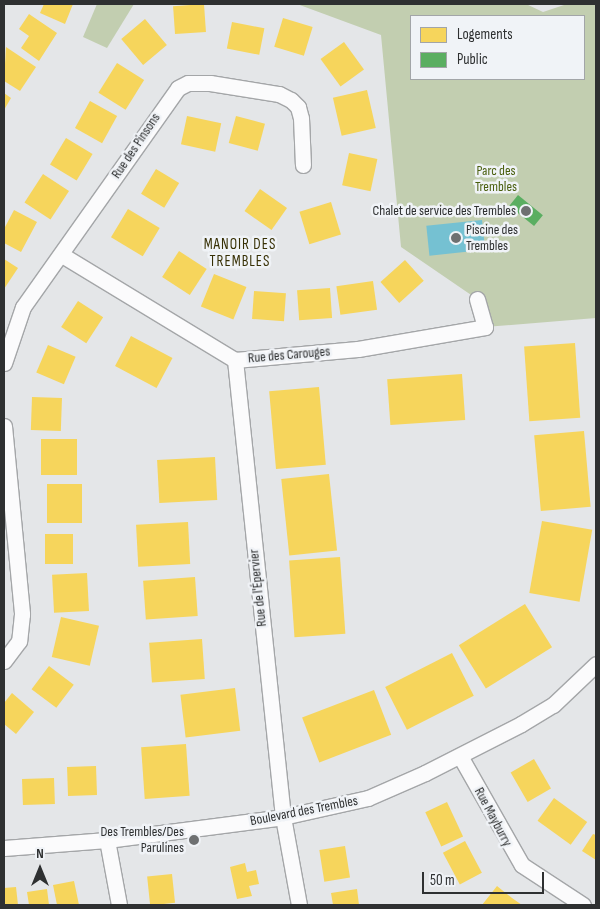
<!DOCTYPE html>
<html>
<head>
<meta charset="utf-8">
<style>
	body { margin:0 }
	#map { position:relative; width:600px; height:909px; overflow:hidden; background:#e4e6e8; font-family:"Sofia Sans Condensed",sans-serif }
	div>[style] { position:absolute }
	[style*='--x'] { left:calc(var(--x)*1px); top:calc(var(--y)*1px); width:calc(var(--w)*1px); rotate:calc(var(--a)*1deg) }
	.green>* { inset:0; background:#c2ceb0 }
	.water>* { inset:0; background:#75c1d2; transform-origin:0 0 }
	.homes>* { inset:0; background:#f6d55c; transform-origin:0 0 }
	.public>* { inset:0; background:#5aae61; transform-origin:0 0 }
	.roads { filter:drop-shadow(1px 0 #a4a6a8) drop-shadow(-1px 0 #a4a6a8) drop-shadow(0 1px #a4a6a8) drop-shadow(0 -1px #a4a6a8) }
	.minor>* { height:15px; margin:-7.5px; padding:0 7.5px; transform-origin:7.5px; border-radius:7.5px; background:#fbfbfc }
	.dots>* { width:14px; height:14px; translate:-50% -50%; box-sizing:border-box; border:2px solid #f0f3f7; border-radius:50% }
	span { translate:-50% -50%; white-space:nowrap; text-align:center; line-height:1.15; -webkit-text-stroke:5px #f0f3f7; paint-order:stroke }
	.street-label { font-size:14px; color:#2e3031 }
	.park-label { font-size:14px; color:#4a5f0e }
	.poi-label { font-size:14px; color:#2e3031 }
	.right { translate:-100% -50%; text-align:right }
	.left { translate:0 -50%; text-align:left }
	.neighbourhood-label { font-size:15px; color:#373005; letter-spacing:1px }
	.frame { position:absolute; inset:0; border:5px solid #2e3031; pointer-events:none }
	.legend { position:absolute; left:410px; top:15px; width:175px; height:65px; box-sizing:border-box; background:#f0f3f7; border:1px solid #a2a5a8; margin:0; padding:6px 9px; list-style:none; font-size:15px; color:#2e3031 }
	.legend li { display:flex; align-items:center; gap:10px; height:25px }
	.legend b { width:25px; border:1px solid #a2a5a8 }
	.north { position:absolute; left:15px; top:844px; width:50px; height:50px; -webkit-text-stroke:4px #f0f3f7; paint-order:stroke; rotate:0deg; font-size:14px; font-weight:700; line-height:20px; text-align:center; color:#2e3031 }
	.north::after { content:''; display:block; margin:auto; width:18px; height:22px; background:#2e3031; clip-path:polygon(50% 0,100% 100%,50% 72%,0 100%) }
	.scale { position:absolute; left:422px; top:872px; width:122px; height:22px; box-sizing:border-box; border:2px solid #2e3031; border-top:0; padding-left:6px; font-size:15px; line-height:18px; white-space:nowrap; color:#2e3031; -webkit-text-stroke:4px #f0f3f7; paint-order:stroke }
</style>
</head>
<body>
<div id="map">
	<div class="green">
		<i style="clip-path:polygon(97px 4px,134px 4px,107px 48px,83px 37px)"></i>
		<i style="clip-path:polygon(evenodd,297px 4px,526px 4px,543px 12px,567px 4px,596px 4px,596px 318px,485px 327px,477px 299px,401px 247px,381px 35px,297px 4px,411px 16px,584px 16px,584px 79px,411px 79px,411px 16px)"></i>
	</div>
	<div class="water">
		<i style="left:482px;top:220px;width:30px;height:56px;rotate:84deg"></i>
	</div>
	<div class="homes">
		<i style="clip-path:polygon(44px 4px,73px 4px,65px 24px,40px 13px)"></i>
		<i style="left:204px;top:4px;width:28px;height:31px;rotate:86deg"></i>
		<i style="clip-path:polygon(29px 14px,57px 33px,39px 61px,21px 48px,29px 36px,19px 29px)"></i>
		<i style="left:283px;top:18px;width:31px;height:30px;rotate:17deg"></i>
		<i style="left:145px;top:19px;width:34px;height:31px;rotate:50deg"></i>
		<i style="left:232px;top:22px;width:33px;height:27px;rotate:11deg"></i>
		<i style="left:344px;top:42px;width:34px;height:29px;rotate:54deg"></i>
		<i style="clip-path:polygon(6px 47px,36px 67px,20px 91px,4px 81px)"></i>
		<i style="left:117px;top:63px;width:32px;height:35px;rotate:32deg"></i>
		<i style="left:367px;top:90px;width:39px;height:35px;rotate:77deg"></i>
		<i style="clip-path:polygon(4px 93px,11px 98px,4px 110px)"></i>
		<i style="left:90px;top:101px;width:31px;height:31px;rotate:29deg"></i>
		<i style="left:187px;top:116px;width:35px;height:29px;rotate:12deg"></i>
		<i style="left:236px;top:116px;width:30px;height:28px;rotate:15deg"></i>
		<i style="left:66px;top:138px;width:31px;height:31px;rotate:31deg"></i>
		<i style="left:349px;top:153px;width:29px;height:33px;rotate:12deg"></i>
		<i style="left:156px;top:169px;width:27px;height:29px;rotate:31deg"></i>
		<i style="left:43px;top:174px;width:31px;height:34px;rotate:33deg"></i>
		<i style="left:260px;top:189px;width:33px;height:27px;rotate:35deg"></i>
		<i style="left:331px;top:202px;width:34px;height:33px;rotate:73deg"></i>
		<i style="left:128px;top:209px;width:37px;height:33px;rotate:31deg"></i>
		<i style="clip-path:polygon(14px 210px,37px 222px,21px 252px,4px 243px,4px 229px)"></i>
		<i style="left:179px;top:251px;width:33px;height:31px;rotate:33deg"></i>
		<i style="clip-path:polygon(4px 259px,18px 268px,4px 289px)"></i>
		<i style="left:405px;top:260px;width:28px;height:33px;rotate:48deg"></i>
		<i style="left:214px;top:274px;width:35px;height:35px;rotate:22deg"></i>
		<i style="left:373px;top:281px;width:29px;height:37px;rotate:82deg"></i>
		<i style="left:330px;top:288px;width:30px;height:33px;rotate:86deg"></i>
		<i style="left:254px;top:291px;width:32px;height:28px;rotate:4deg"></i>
		<i style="left:78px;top:301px;width:30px;height:31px;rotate:33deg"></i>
		<i style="left:131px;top:336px;width:47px;height:34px;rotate:28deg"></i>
		<i style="left:575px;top:343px;width:75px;height:51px;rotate:86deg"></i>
		<i style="left:48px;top:345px;width:30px;height:30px;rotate:23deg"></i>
		<i style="left:462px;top:374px;width:46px;height:75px;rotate:86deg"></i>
		<i style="left:319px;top:387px;width:78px;height:50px;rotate:85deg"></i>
		<i style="left:32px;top:397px;width:30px;height:33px;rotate:2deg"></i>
		<i style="left:584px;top:431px;width:76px;height:50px;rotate:85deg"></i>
		<i style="left:41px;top:439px;width:36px;height:36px"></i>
		<i style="left:215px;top:457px;width:43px;height:58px;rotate:87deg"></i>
		<i style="left:329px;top:474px;width:77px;height:48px;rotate:84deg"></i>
		<i style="left:47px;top:484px;width:35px;height:39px"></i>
		<i style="left:542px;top:521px;width:51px;height:73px;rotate:10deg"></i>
		<i style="left:188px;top:522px;width:42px;height:52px;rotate:87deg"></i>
		<i style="left:45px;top:534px;width:28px;height:30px"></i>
		<i style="left:340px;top:557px;width:77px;height:51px;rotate:86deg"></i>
		<i style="left:87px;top:573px;width:38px;height:35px;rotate:87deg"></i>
		<i style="left:195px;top:577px;width:39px;height:52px;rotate:86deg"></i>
		<i style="left:525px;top:604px;width:51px;height:78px;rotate:58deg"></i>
		<i style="left:61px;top:617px;width:39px;height:41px;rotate:13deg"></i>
		<i style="left:202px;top:639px;width:40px;height:53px;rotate:86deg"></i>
		<i style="left:452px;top:653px;width:48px;height:75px;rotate:63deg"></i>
		<i style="left:49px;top:666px;width:31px;height:29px;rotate:37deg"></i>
		<i style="left:235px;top:688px;width:43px;height:55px;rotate:83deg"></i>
		<i style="left:374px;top:690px;width:48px;height:77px;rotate:69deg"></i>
		<i style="clip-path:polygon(12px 693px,34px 712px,16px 734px,4px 724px,4px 703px)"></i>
		<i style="left:186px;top:744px;width:52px;height:45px;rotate:86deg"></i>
		<i style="left:534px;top:759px;width:34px;height:27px;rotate:60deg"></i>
		<i style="left:96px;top:766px;width:29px;height:29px;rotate:88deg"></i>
		<i style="left:54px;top:778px;width:26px;height:32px;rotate:88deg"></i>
		<i style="left:554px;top:798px;width:41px;height:28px;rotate:36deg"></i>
		<i style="left:447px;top:802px;width:38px;height:24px;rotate:65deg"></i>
		<i style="clip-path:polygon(593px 834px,596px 835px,596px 860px,582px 851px)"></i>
		<i style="left:465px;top:841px;width:36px;height:25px;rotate:62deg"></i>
		<i style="left:345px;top:846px;width:32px;height:26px;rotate:81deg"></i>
		<i style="clip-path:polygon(245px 863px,247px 872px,256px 870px,259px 884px,249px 886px,252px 896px,237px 899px,230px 867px)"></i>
		<i style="left:172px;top:874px;width:29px;height:25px;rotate:84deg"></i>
		<i style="clip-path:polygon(74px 881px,79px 905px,57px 905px,53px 885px)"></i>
		<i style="clip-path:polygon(497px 886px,512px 898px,522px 905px,482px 905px)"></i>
		<i style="clip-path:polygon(16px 887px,18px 905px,4px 905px,4px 888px)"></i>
		<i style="clip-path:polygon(47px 889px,49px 905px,29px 905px,27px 892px)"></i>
		<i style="clip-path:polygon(357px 889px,359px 905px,333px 905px,331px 893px)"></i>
	</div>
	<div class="public">
		<i style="left:518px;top:195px;width:32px;height:14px;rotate:39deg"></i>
	</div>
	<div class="roads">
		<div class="minor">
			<i style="--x:62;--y:255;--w:202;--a:31.3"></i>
			<i style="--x:235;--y:360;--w:123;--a:-5.1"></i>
			<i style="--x:358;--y:349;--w:129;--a:-9.8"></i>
			<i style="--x:485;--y:327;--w:29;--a:-106"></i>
			<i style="--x:235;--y:360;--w:460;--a:84"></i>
			<i style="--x:283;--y:817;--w:89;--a:79.7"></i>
			<i style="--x:4;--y:363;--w:59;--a:-71.3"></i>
			<i style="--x:23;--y:307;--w:268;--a:-54.7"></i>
			<i style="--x:178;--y:88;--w:11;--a:-27"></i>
			<i style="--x:188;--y:83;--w:22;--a:0"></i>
			<i style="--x:210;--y:83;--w:70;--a:9.1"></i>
			<i style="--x:279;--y:94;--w:13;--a:27"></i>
			<i style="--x:291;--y:100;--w:10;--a:45"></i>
			<i style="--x:298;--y:107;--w:11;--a:75"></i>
			<i style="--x:301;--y:118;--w:47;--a:87.6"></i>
			<i style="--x:4;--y:426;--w:189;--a:84.5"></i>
			<i style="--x:22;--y:614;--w:27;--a:96"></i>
			<i style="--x:19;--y:641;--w:25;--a:127"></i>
			<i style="--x:460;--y:756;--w:125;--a:60.4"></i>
			<i style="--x:522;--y:865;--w:73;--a:33.3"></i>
			<i style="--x:107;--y:840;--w:66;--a:79.5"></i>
			<i style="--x:4;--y:848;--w:103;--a:-4.4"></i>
			<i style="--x:107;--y:840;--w:177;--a:-7.4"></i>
			<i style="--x:283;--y:817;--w:87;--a:-12.6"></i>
			<i style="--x:368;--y:798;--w:62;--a:-23.7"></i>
			<i style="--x:425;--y:773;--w:108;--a:-27"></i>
			<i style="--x:521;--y:724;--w:37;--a:-31"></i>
			<i style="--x:553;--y:705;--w:59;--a:-43.6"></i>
		</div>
	</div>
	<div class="dots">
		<i style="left:526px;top:211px;background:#6e7071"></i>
		<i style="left:456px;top:238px;background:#6e7071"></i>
		<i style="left:194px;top:840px;background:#6e7071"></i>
	</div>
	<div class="street-label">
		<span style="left:136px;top:146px;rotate:-56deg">Rue des Pinsons</span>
		<span style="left:289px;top:355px;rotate:-5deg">Rue des Carouges</span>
		<span style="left:258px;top:588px;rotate:-96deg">Rue de l'Épervier</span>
		<span style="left:304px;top:811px;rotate:-11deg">Boulevard des Trembles</span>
		<span style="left:493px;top:817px;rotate:62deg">Rue Mayburry</span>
	</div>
	<div class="park-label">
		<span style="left:496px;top:179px">Parc des<br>Trembles</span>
	</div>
	<div class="poi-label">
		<span class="right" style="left:516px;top:211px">Chalet de service des Trembles</span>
		<span class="left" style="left:466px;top:238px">Piscine des<br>Trembles</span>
		<span class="right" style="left:184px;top:840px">Des Trembles/Des<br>Parulines</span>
	</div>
	<div class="neighbourhood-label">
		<span style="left:240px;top:253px">MANOIR DES<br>TREMBLES</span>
	</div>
	<div class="frame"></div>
	<ul class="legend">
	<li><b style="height:14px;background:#f6d55c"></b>Logements</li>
	<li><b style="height:14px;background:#5aae61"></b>Public</li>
	</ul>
	<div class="north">N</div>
	<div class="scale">50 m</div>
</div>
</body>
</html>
